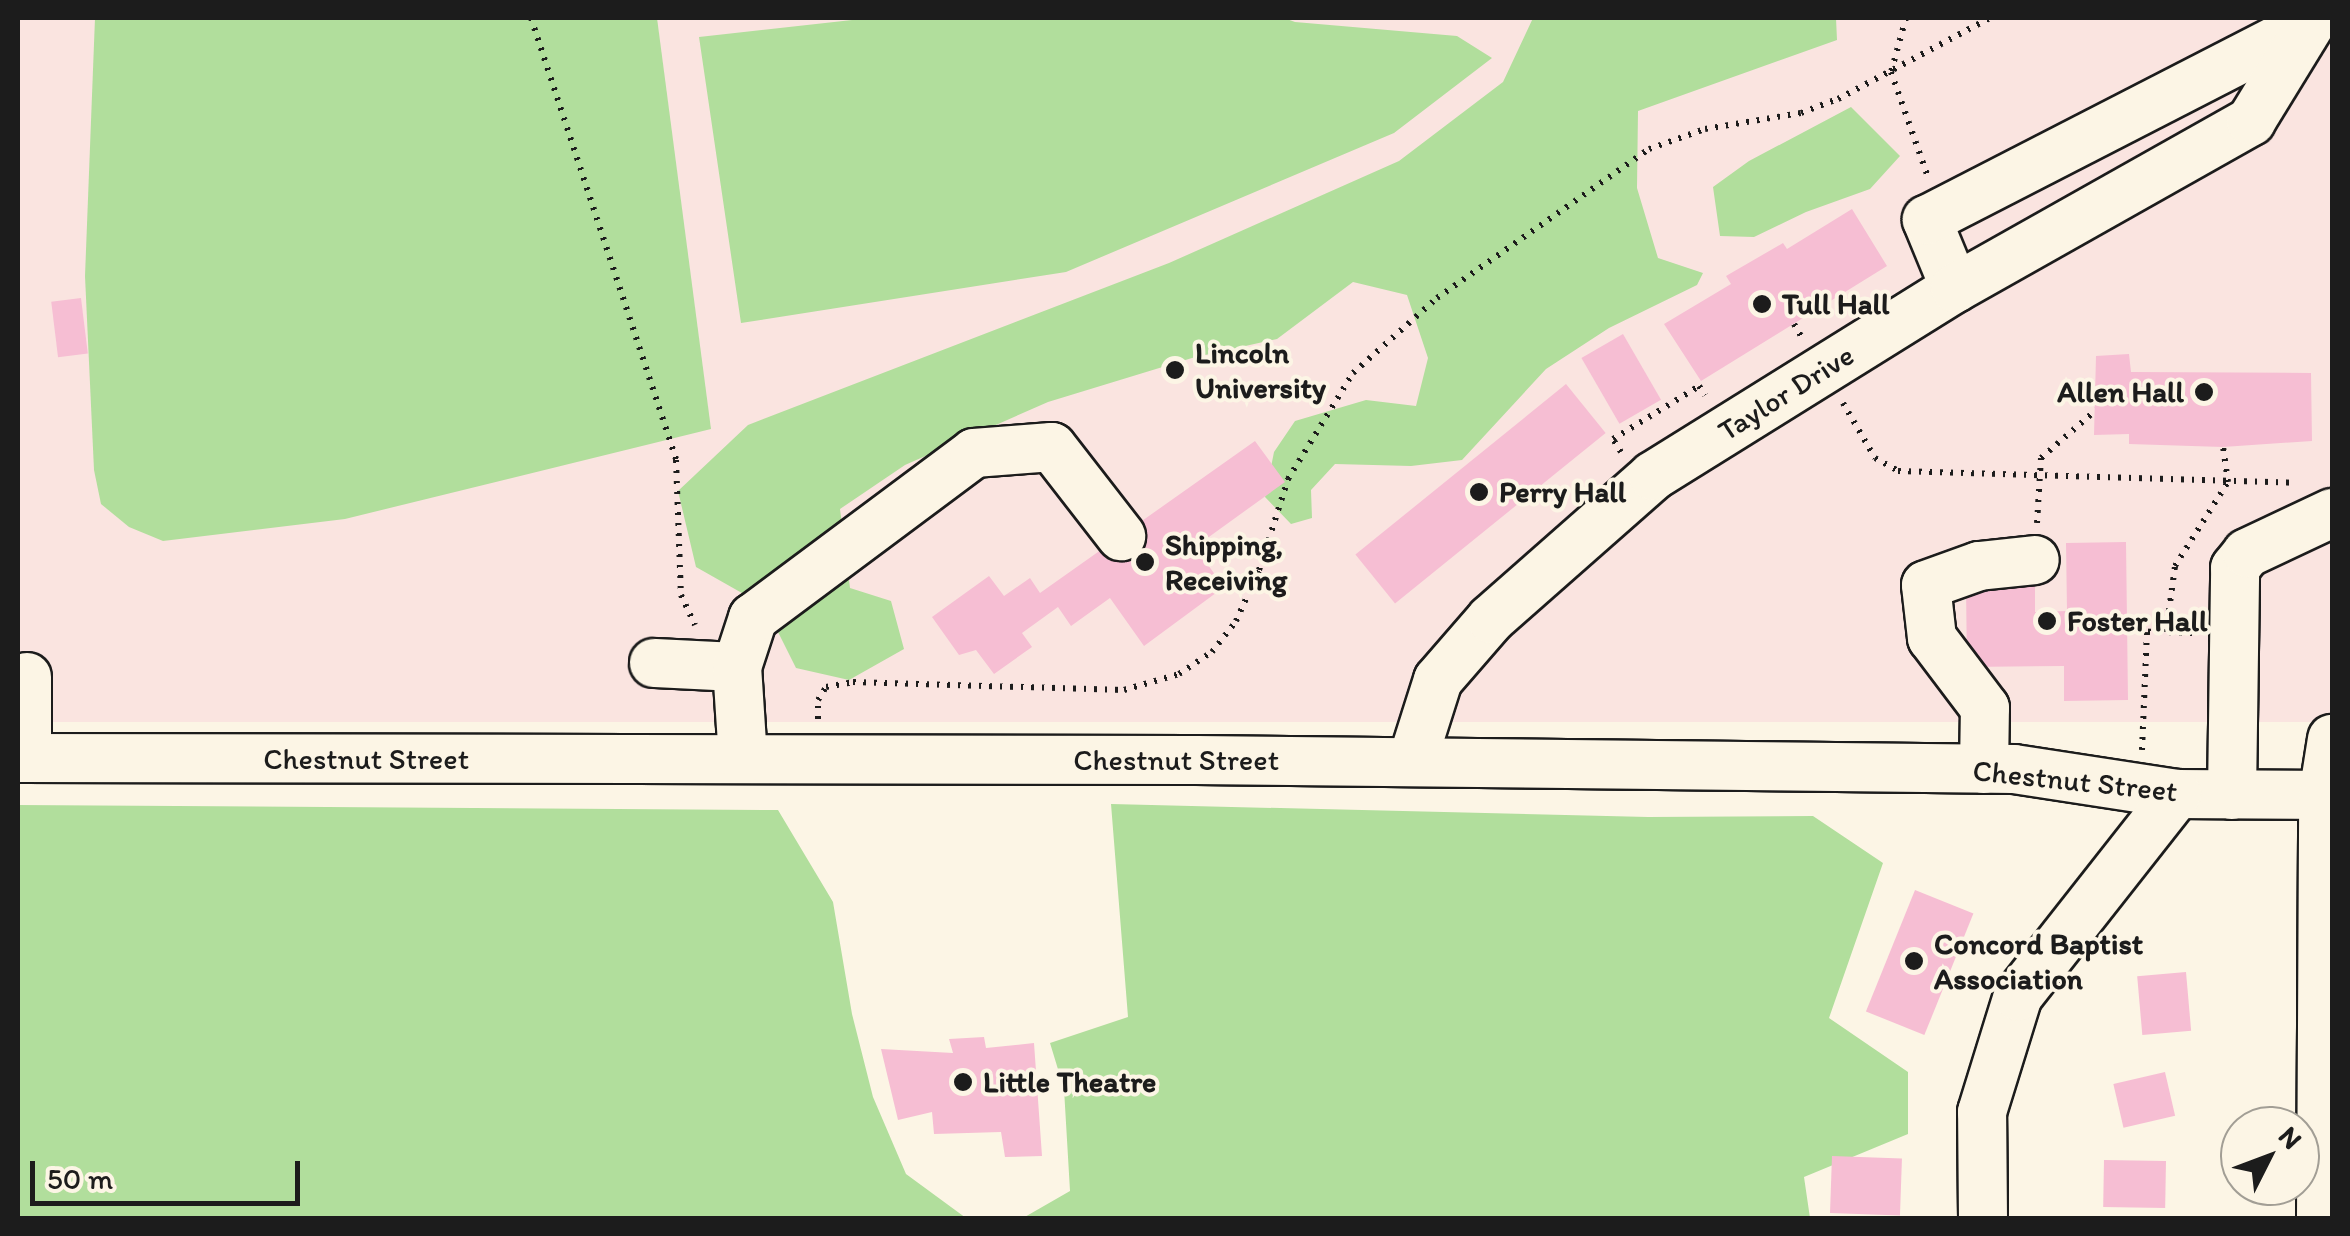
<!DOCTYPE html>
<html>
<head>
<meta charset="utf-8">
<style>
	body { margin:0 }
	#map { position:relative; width:2350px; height:1236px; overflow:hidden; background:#fcf5e5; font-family:Itim,sans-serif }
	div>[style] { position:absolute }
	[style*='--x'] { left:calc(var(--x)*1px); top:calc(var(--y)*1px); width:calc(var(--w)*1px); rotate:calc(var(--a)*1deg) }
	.built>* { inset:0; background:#fae4e0; transform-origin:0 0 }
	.green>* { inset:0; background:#b1de9c }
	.building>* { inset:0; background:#f6bed3; transform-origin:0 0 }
	.path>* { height:6px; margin-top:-3px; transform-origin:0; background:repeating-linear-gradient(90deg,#1c1c1c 0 2.5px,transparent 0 10.5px) }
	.roads { filter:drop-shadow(2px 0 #1c1c1c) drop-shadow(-2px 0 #1c1c1c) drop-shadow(0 2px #1c1c1c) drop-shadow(0 -2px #1c1c1c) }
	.minor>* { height:48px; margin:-24px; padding:0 24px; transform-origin:24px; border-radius:24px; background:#fcf5e5 }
	.dots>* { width:28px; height:28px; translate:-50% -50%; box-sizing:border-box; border:5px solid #fcf5e5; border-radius:50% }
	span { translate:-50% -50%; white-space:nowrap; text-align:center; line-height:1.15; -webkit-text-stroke:8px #fcf5e5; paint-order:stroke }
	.poi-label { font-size:30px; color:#1c1c1c; font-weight:700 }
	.left { translate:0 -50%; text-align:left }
	.right { translate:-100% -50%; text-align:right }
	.street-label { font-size:30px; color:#1c1c1c }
	.frame { position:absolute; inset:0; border:20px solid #1c1c1c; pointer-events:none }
	.north { position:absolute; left:2220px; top:1106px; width:100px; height:100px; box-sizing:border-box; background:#fcf5e5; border:2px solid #a29e95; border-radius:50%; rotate:48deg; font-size:28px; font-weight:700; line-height:40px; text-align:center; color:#1c1c1c }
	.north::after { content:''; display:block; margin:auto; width:35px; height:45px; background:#1c1c1c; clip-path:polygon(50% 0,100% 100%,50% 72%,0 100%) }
	.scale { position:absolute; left:30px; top:1161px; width:270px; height:45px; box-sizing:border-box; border:5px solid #1c1c1c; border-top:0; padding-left:12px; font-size:30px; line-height:35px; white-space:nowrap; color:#1c1c1c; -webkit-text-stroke:8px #fcf5e5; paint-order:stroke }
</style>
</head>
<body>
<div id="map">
	<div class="built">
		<i style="left:18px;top:18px;width:2314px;height:704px"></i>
	</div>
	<div class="green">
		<i style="clip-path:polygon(95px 18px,657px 18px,711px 429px,345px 519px,163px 541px,129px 527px,101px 504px,94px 470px,85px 276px)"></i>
		<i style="clip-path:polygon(870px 18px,1284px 18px,1295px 22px,1457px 36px,1492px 58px,1394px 133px,1066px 272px,741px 323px,699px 37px)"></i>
		<i style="clip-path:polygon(1533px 18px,1836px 18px,1837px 40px,1638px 111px,1637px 188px,1658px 258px,1703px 273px,1697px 285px,1609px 328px,1546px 369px,1462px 460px,1411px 466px,1335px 464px,1311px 490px,1312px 518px,1291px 524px,1265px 497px,1274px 452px,1295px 421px,1366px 400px,1416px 406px,1428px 358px,1407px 295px,1353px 282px,1277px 339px,1192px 358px,1048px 402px,905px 465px,840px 509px,850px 588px,891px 601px,904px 649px,849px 680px,796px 668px,765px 606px,696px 567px,678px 491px,748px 425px,1169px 263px,1399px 161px,1503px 82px)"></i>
		<i style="clip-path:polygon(1851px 107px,1900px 156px,1870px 189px,1806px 212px,1754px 237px,1720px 236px,1713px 187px,1749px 161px)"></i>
		<i style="clip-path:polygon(1111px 804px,1648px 817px,1813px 816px,1883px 863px,1829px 1018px,1908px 1072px,1908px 1134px,1804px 1177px,1810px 1218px,1023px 1218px,1070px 1191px,1064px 1089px,1050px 1043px,1128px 1017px)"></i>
		<i style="clip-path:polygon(18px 805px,778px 810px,833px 902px,852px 1014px,873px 1097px,906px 1174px,966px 1218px,18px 1218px)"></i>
	</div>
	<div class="building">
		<i style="clip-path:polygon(1852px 209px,1887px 266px,1701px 381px,1664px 324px,1731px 284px,1726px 276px,1783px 243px,1787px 249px)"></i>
		<i style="left:81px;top:298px;width:56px;height:30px;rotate:83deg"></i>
		<i style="left:1623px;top:334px;width:76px;height:48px;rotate:60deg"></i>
		<i style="clip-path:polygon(2129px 354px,2131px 372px,2311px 373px,2312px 441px,2223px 447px,2129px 444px,2129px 434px,2094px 435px,2096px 356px)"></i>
		<i style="left:1566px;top:384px;width:63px;height:271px;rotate:51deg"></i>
		<i style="clip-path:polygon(1255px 441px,1285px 482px,1195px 547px,1224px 587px,1144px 646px,1110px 598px,1071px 626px,1058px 607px,1022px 633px,1032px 647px,994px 674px,976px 650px,959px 655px,932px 617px,989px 576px,1004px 596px,1030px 578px,1040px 593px)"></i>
		<i style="clip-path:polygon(2126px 542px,2128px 700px,2064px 701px,2064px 666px,1967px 667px,1966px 587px,2035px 586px,2035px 612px,2067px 611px,2066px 543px)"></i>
		<i style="left:1915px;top:890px;width:63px;height:131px;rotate:22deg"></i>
		<i style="left:2186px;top:972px;width:59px;height:49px;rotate:85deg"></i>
		<i style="clip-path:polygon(984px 1037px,986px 1048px,1034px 1043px,1042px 1156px,1005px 1157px,1001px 1132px,934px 1134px,932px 1112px,898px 1120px,881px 1049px,953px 1053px,949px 1039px)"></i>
		<i style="left:2165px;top:1072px;width:45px;height:53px;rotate:77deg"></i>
		<i style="left:1832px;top:1156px;width:70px;height:57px;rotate:2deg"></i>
		<i style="left:2104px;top:1160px;width:62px;height:47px;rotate:1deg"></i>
	</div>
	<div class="path">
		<i style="--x:531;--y:18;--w:465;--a:71.8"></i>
		<i style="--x:676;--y:460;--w:135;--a:87.9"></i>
		<i style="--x:681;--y:595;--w:33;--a:65"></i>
		<i style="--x:1906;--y:18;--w:56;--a:105.5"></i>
		<i style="--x:1891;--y:72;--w:111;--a:70.6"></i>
		<i style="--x:1794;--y:324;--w:16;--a:60"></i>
		<i style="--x:1843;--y:403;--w:64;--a:59.8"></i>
		<i style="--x:1875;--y:458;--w:26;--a:29"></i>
		<i style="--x:1898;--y:471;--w:398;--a:1.7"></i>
		<i style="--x:1621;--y:452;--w:15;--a:-122"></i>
		<i style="--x:1613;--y:439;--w:101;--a:-31.6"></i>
		<i style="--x:1699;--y:386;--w:11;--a:56"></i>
		<i style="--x:2037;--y:523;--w:65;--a:-86.5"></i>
		<i style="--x:2041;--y:458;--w:73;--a:-41.1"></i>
		<i style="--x:2127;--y:631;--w:66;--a:1.7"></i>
		<i style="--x:2166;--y:632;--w:67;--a:-82.2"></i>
		<i style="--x:2175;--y:566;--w:99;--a:-57.8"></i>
		<i style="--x:2228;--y:482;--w:35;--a:-98"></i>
		<i style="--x:818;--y:719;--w:19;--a:-90"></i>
		<i style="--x:818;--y:700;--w:15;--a:-58"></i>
		<i style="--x:826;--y:687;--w:27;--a:-10"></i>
		<i style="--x:853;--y:682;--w:271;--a:1.7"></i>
		<i style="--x:1124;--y:690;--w:57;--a:-16.2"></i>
		<i style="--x:1179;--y:674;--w:40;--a:-34"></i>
		<i style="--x:1212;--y:652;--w:39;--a:-52"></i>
		<i style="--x:1236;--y:621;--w:56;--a:-65.7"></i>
		<i style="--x:1259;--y:570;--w:96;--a:-72.3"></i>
		<i style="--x:1288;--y:479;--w:124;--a:-58.5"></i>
		<i style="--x:1353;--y:373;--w:113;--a:-41.8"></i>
		<i style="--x:1437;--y:298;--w:259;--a:-35.1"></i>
		<i style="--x:1649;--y:149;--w:59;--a:-19.7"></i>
		<i style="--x:1705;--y:129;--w:97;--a:-9.5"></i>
		<i style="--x:1801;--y:113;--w:40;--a:-21"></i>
		<i style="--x:1838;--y:99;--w:172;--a:-28.1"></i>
		<i style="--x:2142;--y:750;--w:118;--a:-87.6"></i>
	</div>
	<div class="roads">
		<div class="minor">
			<i style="--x:1955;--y:288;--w:74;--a:-112.4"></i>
			<i style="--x:1927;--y:220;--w:428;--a:-27.2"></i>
			<i style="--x:654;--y:663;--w:83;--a:2.8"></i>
			<i style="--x:27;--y:677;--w:81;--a:90"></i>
			<i style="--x:18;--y:758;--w:1178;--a:0.1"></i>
			<i style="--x:1196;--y:760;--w:818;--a:0.63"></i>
			<i style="--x:2014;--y:769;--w:165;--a:8.7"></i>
			<i style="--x:2177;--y:794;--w:155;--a:0.4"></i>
			<i style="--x:743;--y:759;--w:92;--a:-93.7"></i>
			<i style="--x:737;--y:667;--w:52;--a:-71.9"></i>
			<i style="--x:753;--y:618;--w:276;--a:-36.7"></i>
			<i style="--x:974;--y:453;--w:78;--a:-4.4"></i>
			<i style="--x:1052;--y:447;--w:113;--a:52.2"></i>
			<i style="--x:1412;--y:762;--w:86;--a:-72.4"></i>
			<i style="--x:1438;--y:680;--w:81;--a:-49"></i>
			<i style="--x:1491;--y:619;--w:216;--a:-41.4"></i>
			<i style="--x:1653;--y:476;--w:356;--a:-31.9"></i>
			<i style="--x:1955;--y:288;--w:340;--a:-29.4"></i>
			<i style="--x:2251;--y:121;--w:121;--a:-58.5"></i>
			<i style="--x:1984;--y:769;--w:61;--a:-89.1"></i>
			<i style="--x:1985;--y:708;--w:88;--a:-127.1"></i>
			<i style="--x:1932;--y:638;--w:53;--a:-96.5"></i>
			<i style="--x:1926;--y:585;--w:56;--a:-19.7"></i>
			<i style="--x:1979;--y:566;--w:56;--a:-6.1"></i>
			<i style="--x:2232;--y:795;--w:227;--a:-89.2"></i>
			<i style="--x:2235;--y:568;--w:19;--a:-51"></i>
			<i style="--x:2247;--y:553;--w:94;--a:-25.2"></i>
			<i style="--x:1983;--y:1218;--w:106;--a:-90.5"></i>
			<i style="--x:1982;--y:1112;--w:121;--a:-72.8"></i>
			<i style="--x:2018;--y:996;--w:257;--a:-51.8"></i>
			<i style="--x:2321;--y:1218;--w:422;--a:-89.7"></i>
			<i style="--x:2323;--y:796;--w:58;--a:-81"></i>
		</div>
	</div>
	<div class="dots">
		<i style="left:1762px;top:304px;background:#1c1c1c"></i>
		<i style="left:1175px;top:370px;background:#1c1c1c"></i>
		<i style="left:2204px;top:392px;background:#1c1c1c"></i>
		<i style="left:1479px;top:492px;background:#1c1c1c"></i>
		<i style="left:1145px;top:562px;background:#1c1c1c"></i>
		<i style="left:2047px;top:621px;background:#1c1c1c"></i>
		<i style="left:1914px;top:961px;background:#1c1c1c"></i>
		<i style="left:963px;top:1082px;background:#1c1c1c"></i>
	</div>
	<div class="poi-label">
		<span class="left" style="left:1782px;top:304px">Tull Hall</span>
		<span class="left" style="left:1195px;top:370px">Lincoln<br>University</span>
		<span class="right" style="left:2184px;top:392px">Allen Hall</span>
		<span class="left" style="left:1499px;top:492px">Perry Hall</span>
		<span class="left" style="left:1165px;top:562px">Shipping,<br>Receiving</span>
		<span class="left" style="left:2067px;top:621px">Foster Hall</span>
		<span class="left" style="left:1934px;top:961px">Concord Baptist<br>Association</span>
		<span class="left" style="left:983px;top:1082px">Little Theatre</span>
	</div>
	<div class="street-label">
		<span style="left:1786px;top:393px;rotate:-32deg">Taylor Drive</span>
		<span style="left:366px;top:759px">Chestnut Street</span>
		<span style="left:1176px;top:760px">Chestnut Street</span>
		<span style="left:2075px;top:781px;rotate:6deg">Chestnut Street</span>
	</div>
	<div class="frame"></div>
	<div class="north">N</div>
	<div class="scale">50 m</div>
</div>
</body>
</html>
